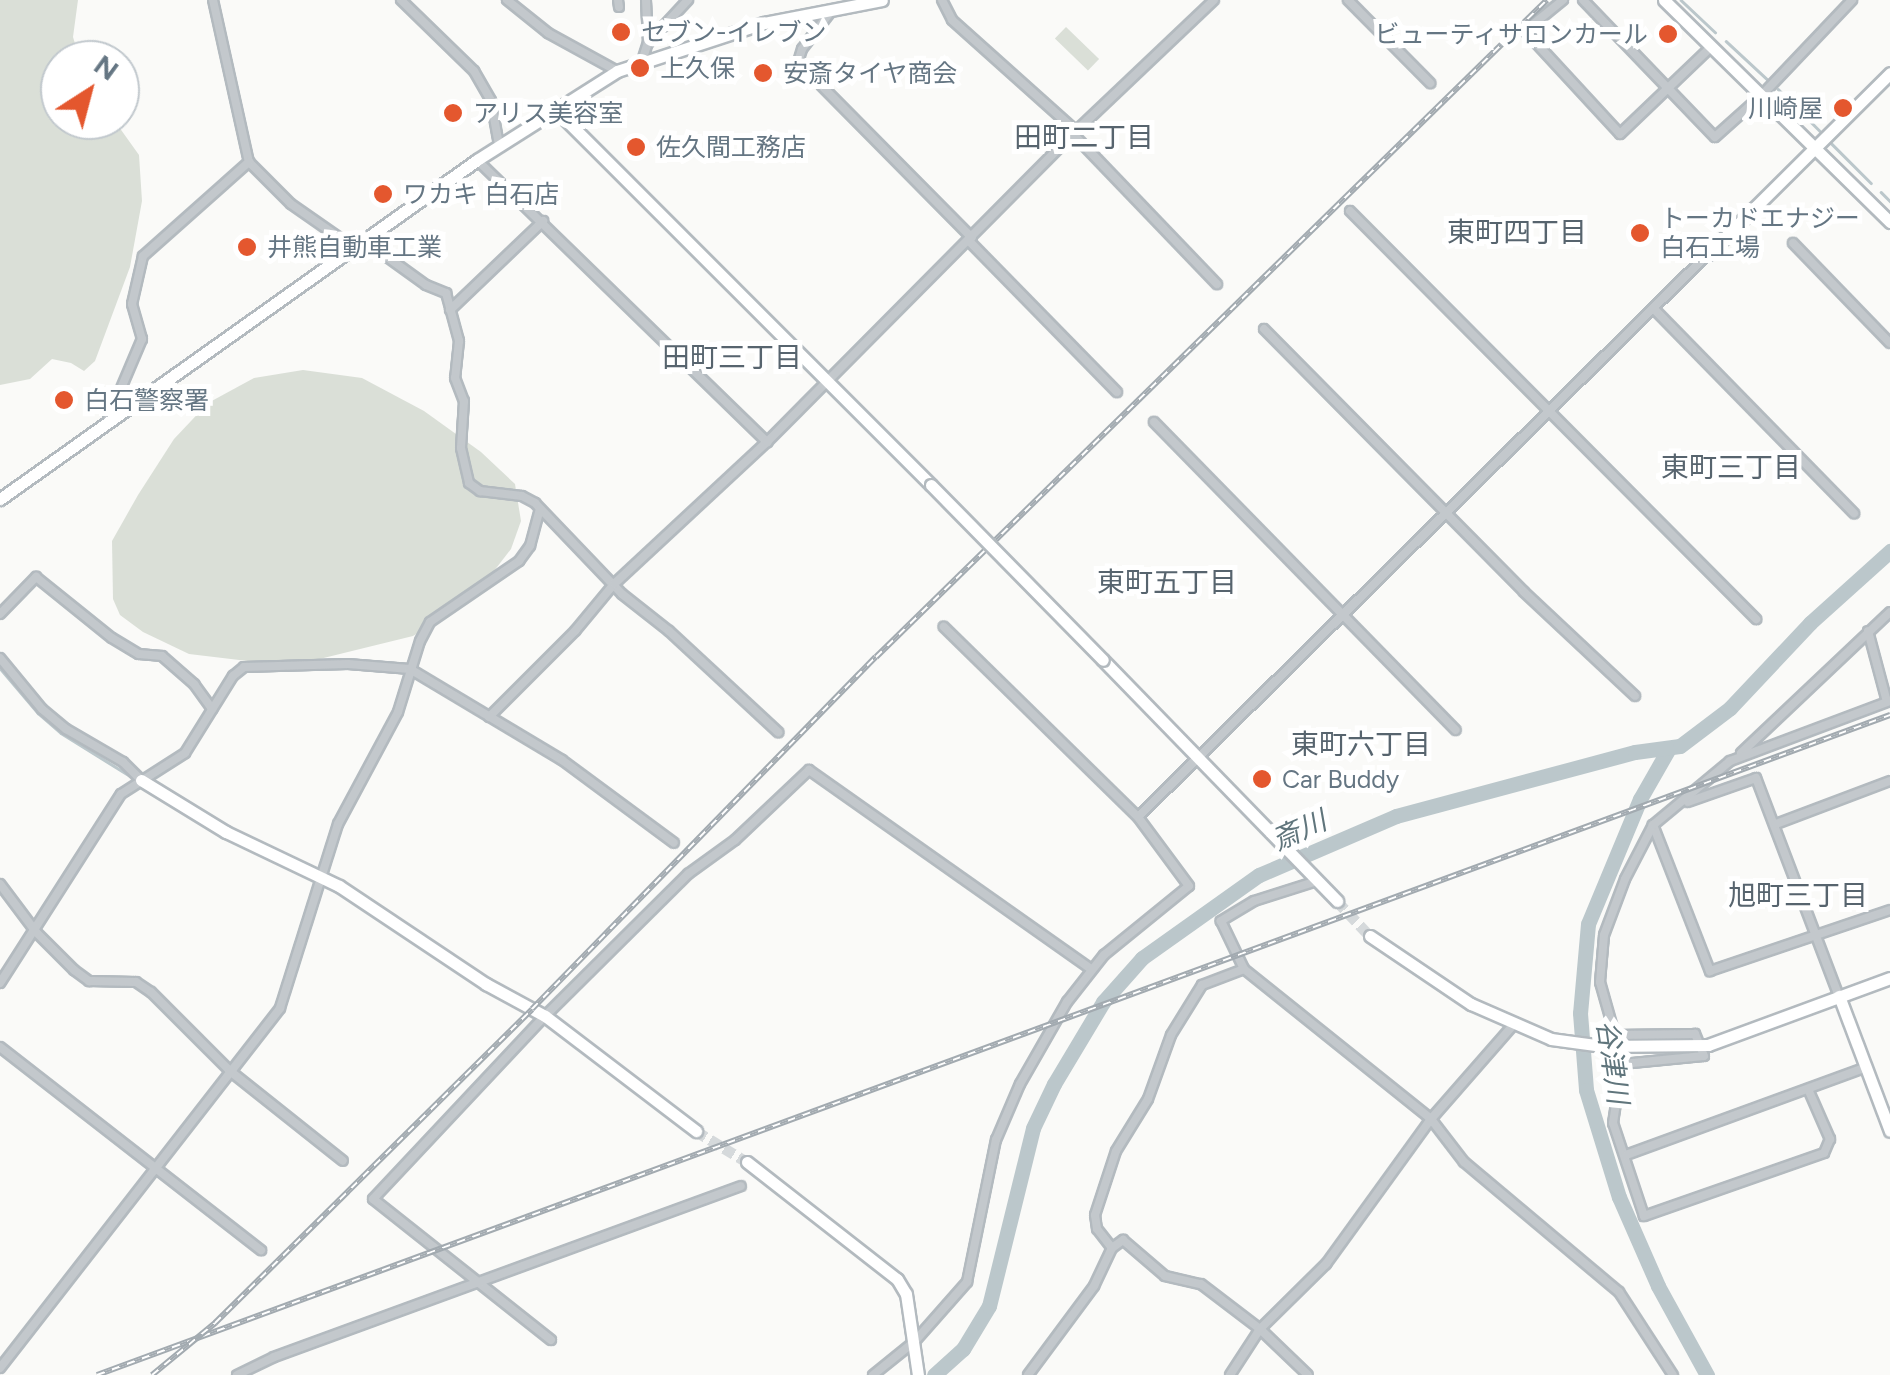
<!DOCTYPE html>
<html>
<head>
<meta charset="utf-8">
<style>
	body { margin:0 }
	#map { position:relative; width:1890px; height:1375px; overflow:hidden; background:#fafaf8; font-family:Figtree,"Noto Sans JP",sans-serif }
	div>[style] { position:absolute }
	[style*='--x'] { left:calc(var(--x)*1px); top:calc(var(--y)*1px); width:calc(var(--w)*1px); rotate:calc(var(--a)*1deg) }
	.green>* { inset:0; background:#dadfd7; transform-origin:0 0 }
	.stream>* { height:2.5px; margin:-1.25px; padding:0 1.25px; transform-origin:1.25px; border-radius:1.25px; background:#bbc7cb }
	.river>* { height:15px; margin:-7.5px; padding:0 7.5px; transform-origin:7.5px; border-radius:7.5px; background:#bbc7cb }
	.secondary-tunnel>* { height:11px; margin-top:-5.5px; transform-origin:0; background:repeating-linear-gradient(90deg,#d5d9db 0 11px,transparent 0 16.5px) }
	.roads { filter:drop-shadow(2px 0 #b3babf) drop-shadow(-2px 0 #b3babf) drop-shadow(0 2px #b3babf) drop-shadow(0 -2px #b3babf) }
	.street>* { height:8px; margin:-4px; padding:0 4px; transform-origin:4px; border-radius:4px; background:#c3c8cc }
	.secondary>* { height:11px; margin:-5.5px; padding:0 5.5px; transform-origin:5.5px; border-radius:5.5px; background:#fff }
	.rail>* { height:6px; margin-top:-3px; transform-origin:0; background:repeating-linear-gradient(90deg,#fff 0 8px,#a2aab0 0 16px); box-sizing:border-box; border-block:2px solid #a2aab0 }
	.bridges { filter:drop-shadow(2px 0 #b3babf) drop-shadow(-2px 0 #b3babf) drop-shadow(0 2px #b3babf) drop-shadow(0 -2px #b3babf) }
	.secondary-bridge>* { height:11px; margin:-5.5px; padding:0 5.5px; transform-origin:5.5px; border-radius:5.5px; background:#fff }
	.dots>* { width:28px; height:28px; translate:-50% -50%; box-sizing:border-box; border:5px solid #fff; border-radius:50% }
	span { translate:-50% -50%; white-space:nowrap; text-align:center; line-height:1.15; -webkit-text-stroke:10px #fff; paint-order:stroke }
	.poi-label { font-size:25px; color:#657683 }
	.left { translate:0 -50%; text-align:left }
	.right { translate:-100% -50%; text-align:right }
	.neighbourhood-label { font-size:28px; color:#57646e }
	.water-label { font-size:28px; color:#60757c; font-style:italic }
	.north { position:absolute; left:40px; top:40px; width:100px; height:100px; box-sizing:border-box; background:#fff; border:2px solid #c1c8cd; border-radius:50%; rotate:36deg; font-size:28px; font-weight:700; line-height:40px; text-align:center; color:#657683 }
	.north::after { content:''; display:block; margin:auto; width:35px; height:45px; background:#e4572e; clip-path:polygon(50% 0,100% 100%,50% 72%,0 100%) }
</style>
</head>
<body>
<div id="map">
	<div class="green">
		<i style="clip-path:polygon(0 0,78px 0,73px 37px,80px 60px,60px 60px,60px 120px,114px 120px,139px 155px,142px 201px,130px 267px,95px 361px,84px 371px,71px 363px,52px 359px,30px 379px,0 385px)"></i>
		<i style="left:1066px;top:27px;width:46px;height:16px;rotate:44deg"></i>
		<i style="clip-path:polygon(303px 370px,362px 378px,424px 411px,481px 452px,515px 484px,521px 521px,511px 549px,470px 602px,413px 636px,291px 666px,189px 654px,143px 632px,120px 615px,113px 599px,112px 541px,138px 495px,174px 439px,208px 403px,254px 378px)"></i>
	</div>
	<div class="stream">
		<i style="--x:1681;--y:0;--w:47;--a:43.3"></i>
		<i style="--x:1726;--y:41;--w:56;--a:42.8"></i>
		<i style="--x:1778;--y:89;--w:59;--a:45"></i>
		<i style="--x:1830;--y:142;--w:58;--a:45"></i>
		<i style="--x:1881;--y:192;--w:13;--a:45"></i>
		<i style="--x:0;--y:668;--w:59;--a:49.8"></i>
		<i style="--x:38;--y:713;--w:30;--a:41"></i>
		<i style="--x:61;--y:733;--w:81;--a:31.9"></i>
	</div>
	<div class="river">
		<i style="--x:1668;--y:750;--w:56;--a:119.7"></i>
		<i style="--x:1640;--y:799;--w:135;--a:112.6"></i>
		<i style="--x:1588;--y:924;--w:89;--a:95.1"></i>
		<i style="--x:1580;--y:1013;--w:77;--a:85.5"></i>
		<i style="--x:1586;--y:1090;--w:112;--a:72.9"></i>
		<i style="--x:1619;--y:1197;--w:97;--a:66.3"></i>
		<i style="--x:1658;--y:1286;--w:102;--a:61.2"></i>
		<i style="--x:934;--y:1375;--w:39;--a:-42"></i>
		<i style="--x:963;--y:1349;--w:50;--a:-58.8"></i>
		<i style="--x:989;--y:1306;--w:183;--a:-76.1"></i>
		<i style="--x:1033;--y:1128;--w:49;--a:-64.5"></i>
		<i style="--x:1054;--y:1084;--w:96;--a:-59.1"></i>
		<i style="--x:1103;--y:1002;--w:59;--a:-48.4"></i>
		<i style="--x:1142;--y:958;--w:143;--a:-35.4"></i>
		<i style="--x:1259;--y:875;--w:149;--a:-23.3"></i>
		<i style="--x:1396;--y:816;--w:247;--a:-15"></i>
		<i style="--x:1635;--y:752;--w:45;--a:-7.6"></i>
		<i style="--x:1680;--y:746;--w:63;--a:-37.2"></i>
		<i style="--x:1730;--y:708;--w:117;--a:-46.7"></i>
		<i style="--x:1810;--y:623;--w:108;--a:-42"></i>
	</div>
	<div class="secondary-tunnel">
		<i style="--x:1337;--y:901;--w:48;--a:46.7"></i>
		<i style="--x:696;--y:1131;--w:60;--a:31.3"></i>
	</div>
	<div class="roads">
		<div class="street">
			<i style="--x:213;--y:0;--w:166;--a:77.5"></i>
			<i style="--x:249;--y:162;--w:59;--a:45"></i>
			<i style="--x:291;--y:204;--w:77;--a:34.9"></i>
			<i style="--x:401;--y:0;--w:102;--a:44.2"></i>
			<i style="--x:474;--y:71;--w:34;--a:60"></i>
			<i style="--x:491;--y:101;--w:45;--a:79.7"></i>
			<i style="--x:507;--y:0;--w:53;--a:38.8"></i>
			<i style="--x:548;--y:33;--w:79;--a:28.8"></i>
			<i style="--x:618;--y:0;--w:7;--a:82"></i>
			<i style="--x:942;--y:0;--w:22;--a:63"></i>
			<i style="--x:952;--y:20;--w:166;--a:41.8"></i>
			<i style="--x:1348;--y:0;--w:117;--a:45.3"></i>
			<i style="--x:1563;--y:0;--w:49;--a:140.8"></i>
			<i style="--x:1525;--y:31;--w:140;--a:47.3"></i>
			<i style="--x:1620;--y:134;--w:126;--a:-43.7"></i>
			<i style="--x:1583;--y:0;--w:190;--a:46.1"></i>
			<i style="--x:1715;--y:137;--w:63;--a:-41.8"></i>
			<i style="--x:1762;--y:95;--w:131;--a:-46.5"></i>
			<i style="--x:832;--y:10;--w:49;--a:127.6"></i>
			<i style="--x:802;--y:49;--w:14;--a:107"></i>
			<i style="--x:798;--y:62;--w:247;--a:45.3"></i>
			<i style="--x:648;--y:43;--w:59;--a:-47.1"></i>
			<i style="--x:641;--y:64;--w:22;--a:-72"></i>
			<i style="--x:648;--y:43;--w:43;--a:-92.7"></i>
			<i style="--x:1073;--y:134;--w:208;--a:46.2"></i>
			<i style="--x:477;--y:160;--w:405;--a:44.2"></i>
			<i style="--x:1350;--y:211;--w:576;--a:45.14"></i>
			<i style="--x:365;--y:241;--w:75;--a:35.8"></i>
			<i style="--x:426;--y:285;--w:22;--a:22"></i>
			<i style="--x:446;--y:293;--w:50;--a:74.8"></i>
			<i style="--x:459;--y:341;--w:37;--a:96"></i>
			<i style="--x:455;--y:378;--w:25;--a:69"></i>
			<i style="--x:464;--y:401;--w:47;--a:93.7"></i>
			<i style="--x:461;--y:448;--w:36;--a:77"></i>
			<i style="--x:469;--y:483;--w:14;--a:36"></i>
			<i style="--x:480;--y:491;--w:42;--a:6.8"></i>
			<i style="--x:522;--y:496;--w:15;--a:28"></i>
			<i style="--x:535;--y:503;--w:126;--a:46.3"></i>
			<i style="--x:622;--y:594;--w:60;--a:38.2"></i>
			<i style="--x:669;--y:631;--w:149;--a:42.8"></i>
			<i style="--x:970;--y:242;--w:210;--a:45.6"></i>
			<i style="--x:1793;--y:243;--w:139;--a:45.9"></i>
			<i style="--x:1654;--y:309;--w:286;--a:45.6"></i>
			<i style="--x:450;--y:310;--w:129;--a:-43.7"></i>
			<i style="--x:1264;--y:329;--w:370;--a:45.3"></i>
			<i style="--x:1524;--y:592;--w:152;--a:43.1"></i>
			<i style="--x:108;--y:419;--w:87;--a:-67"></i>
			<i style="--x:142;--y:339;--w:36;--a:-106"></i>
			<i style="--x:132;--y:304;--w:49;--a:-77.1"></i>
			<i style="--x:143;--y:256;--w:142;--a:-41.6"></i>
			<i style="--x:1154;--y:422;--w:431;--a:45.6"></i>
			<i style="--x:0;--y:614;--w:52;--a:-45.8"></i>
			<i style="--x:36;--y:577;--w:97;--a:38.8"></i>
			<i style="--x:112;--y:638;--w:31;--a:31"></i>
			<i style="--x:139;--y:654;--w:23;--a:5"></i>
			<i style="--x:162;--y:656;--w:43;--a:41.2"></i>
			<i style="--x:194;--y:684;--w:31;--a:54"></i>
			<i style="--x:1868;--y:631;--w:73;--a:75"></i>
			<i style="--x:0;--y:658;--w:66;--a:50.5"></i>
			<i style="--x:42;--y:709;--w:31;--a:40"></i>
			<i style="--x:66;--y:729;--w:66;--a:30.1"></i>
			<i style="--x:123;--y:762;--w:25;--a:45"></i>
			<i style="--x:489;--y:717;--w:122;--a:-45"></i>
			<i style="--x:575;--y:631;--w:61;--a:-50.3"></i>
			<i style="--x:614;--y:584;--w:209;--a:-42.9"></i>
			<i style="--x:767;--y:442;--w:438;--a:-45.2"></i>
			<i style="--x:1076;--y:131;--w:190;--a:-43.5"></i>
			<i style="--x:1741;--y:753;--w:205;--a:-43.4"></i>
			<i style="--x:1688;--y:802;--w:72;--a:-19.4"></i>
			<i style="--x:1756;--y:778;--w:233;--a:69.2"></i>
			<i style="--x:1138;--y:817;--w:801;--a:-44.65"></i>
			<i style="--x:1776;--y:824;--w:122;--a:-20.7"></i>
			<i style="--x:1653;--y:825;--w:157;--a:68.7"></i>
			<i style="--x:1710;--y:971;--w:190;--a:-18.7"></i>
			<i style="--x:1317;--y:881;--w:66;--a:162.4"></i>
			<i style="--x:1254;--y:901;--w:39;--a:149"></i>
			<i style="--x:1221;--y:921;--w:53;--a:64.4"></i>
			<i style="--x:1244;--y:969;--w:240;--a:38.7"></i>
			<i style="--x:1431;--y:1119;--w:54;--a:52.5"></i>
			<i style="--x:1464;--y:1162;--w:202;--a:40"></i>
			<i style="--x:1619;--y:1292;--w:99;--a:57"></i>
			<i style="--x:0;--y:884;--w:60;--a:53.1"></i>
			<i style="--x:36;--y:932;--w:54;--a:45"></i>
			<i style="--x:74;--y:970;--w:19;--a:36"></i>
			<i style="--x:89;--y:981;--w:47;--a:1.2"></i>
			<i style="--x:136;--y:982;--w:18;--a:34"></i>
			<i style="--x:151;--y:992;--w:112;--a:45"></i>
			<i style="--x:230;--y:1071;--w:144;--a:38.5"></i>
			<i style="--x:0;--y:983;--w:224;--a:-57.4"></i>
			<i style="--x:121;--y:794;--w:76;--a:-32.6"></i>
			<i style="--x:185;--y:753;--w:91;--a:-58.1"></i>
			<i style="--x:233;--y:676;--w:14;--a:-39"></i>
			<i style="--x:244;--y:667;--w:104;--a:-1.7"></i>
			<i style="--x:348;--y:664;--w:62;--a:4.6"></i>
			<i style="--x:410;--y:669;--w:177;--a:30.9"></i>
			<i style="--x:562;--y:760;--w:139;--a:36.5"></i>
			<i style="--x:0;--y:1047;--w:331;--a:37.9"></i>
			<i style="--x:1808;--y:1089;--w:55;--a:66.3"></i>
			<i style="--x:1830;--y:1139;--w:15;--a:113"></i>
			<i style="--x:1824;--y:1153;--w:191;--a:160.7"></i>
			<i style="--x:1644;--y:1216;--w:98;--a:-108.4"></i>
			<i style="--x:1613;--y:1123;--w:60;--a:-81.3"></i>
			<i style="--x:1622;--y:1064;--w:82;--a:-5.6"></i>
			<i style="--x:1704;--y:1056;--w:24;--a:-112"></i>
			<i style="--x:1695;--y:1034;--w:80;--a:179.3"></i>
			<i style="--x:1615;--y:1035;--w:55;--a:-105.8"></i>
			<i style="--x:1600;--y:982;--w:47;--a:-85.1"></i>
			<i style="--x:1604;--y:935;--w:60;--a:-69.4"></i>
			<i style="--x:1625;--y:879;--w:61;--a:-62.6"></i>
			<i style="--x:1653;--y:825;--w:100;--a:-39.7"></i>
			<i style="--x:1730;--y:761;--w:171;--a:-20.6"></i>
			<i style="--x:1626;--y:1155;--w:256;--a:-20.1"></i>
			<i style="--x:1112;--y:1248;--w:24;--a:-128"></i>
			<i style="--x:1097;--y:1229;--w:14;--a:-98"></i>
			<i style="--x:1095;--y:1215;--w:67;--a:-71.8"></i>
			<i style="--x:1116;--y:1151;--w:61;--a:-58.4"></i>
			<i style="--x:1148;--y:1099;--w:68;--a:-70.2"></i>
			<i style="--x:1171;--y:1035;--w:59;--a:-58.2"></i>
			<i style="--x:1202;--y:985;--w:45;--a:-20.9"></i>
			<i style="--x:551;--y:1340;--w:227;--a:-141.6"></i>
			<i style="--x:373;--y:1199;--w:251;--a:-46.8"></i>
			<i style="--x:545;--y:1016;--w:202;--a:-44.8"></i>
			<i style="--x:688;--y:874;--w:58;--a:-35.9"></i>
			<i style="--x:735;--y:840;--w:102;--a:-43.4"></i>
			<i style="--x:809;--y:770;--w:345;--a:35.2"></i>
			<i style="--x:0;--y:1368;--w:456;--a:-52.1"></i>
			<i style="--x:280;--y:1008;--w:193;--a:-72.5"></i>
			<i style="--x:338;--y:824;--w:127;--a:-61.8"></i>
			<i style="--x:398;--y:712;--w:74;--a:-72.8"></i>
			<i style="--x:420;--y:641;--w:21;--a:-62"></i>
			<i style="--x:430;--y:622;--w:108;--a:-34.4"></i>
			<i style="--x:519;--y:561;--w:19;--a:-54"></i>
			<i style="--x:530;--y:546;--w:38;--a:-75"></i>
			<i style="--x:237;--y:1375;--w:41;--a:-25.9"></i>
			<i style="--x:274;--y:1357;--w:497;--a:-20.1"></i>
			<i style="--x:873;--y:1375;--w:54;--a:-39"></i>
			<i style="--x:915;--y:1341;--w:79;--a:-48.6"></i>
			<i style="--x:967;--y:1282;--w:145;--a:-78.5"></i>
			<i style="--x:996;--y:1140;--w:61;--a:-66.8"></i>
			<i style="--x:1020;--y:1084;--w:95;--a:-60.2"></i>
			<i style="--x:1067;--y:1002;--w:60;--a:-51.8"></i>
			<i style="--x:1104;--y:955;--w:109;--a:-39.1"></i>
			<i style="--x:1189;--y:886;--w:86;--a:-126.5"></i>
			<i style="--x:1138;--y:817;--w:272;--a:-135.6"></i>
			<i style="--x:1028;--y:1375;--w:111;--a:-53.4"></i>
			<i style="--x:1094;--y:1286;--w:42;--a:-64.7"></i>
			<i style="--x:1112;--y:1248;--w:14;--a:-36"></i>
			<i style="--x:1123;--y:1240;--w:55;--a:40.6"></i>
			<i style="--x:1165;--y:1276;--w:37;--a:13"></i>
			<i style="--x:1201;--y:1284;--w:74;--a:37.3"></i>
			<i style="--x:1260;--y:1329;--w:66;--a:43.8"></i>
			<i style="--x:1230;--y:1375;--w:55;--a:-56.9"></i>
			<i style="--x:1260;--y:1329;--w:93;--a:-44.6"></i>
			<i style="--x:1326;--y:1264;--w:179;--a:-54.1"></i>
			<i style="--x:1431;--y:1119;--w:128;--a:-48.8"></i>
		</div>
		<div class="secondary">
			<i style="--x:1664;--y:0;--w:317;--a:44.5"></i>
			<i style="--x:554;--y:108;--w:533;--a:45"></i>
			<i style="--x:1708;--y:254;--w:257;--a:-44.8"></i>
			<i style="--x:0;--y:499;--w:585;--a:-35.4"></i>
			<i style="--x:477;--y:160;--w:166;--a:-32.4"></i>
			<i style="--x:617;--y:71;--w:155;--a:-18.1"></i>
			<i style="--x:764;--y:23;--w:120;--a:-11"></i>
			<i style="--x:1103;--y:660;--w:336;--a:45.8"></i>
			<i style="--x:141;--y:780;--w:100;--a:31.5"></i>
			<i style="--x:226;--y:832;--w:125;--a:25.5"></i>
			<i style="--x:339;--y:886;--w:177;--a:33.7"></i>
			<i style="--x:486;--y:984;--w:67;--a:28.5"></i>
			<i style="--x:545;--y:1016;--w:190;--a:37.3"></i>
			<i style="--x:1370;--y:936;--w:122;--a:34"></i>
			<i style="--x:1471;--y:1004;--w:87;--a:23.6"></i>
			<i style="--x:1551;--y:1039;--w:52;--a:7.7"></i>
			<i style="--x:1603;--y:1046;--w:105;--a:-0.5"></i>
			<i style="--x:1708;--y:1045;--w:194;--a:-20.2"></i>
			<i style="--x:1839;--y:996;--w:144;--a:69.3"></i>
			<i style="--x:747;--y:1162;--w:190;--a:38"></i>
			<i style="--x:897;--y:1279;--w:17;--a:59"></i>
			<i style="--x:906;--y:1294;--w:82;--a:81.6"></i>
		</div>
	</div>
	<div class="rail">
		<i style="--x:97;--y:1375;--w:1911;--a:-20.21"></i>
		<i style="--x:152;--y:1375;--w:82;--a:-39.5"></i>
		<i style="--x:215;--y:1323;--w:446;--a:-44.7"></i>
		<i style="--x:532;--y:1009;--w:492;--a:-45.7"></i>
		<i style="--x:876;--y:657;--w:939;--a:-44.4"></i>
	</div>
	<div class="bridges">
		<div class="secondary-bridge">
			<i style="--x:931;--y:485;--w:245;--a:45.5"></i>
		</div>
	</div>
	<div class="dots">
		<i style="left:621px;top:32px;background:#e4572e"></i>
		<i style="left:1668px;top:34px;background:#e4572e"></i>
		<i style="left:640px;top:68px;background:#e4572e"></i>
		<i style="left:763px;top:73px;background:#e4572e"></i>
		<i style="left:1843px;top:108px;background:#e4572e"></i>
		<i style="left:453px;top:113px;background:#e4572e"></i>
		<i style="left:636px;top:147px;background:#e4572e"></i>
		<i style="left:383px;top:194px;background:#e4572e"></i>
		<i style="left:1640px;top:233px;background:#e4572e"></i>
		<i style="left:247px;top:247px;background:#e4572e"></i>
		<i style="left:64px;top:400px;background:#e4572e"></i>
		<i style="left:1262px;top:779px;background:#e4572e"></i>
	</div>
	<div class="poi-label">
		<span class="left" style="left:641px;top:32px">セブン-イレブン</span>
		<span class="right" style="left:1648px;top:34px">ビューティサロンカール</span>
		<span class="left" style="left:660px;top:68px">上久保</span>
		<span class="left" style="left:783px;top:73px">安斎タイヤ商会</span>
		<span class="right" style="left:1823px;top:108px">川崎屋</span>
		<span class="left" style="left:473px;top:113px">アリス美容室</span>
		<span class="left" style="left:656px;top:147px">佐久間工務店</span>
		<span class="left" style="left:403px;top:194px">ワカキ 白石店</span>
		<span class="left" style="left:1660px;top:233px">トーカドエナジー<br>白石工場</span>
		<span class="left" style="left:267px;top:247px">井熊自動車工業</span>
		<span class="left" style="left:84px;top:400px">白石警察署</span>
		<span class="left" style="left:1282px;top:779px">Car Buddy</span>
	</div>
	<div class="neighbourhood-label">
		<span style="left:1084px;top:137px">田町二丁目</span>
		<span style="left:1517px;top:232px">東町四丁目</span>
		<span style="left:732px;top:357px">田町三丁目</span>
		<span style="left:1731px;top:467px">東町三丁目</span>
		<span style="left:1167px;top:582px">東町五丁目</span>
		<span style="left:1361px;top:744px">東町六丁目</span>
		<span style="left:1798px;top:895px">旭町三丁目</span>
	</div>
	<div class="water-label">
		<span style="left:1299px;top:830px;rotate:-24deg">斎川</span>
		<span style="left:1613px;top:1062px;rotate:82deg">谷津川</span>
	</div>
	<div class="north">N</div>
</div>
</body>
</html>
